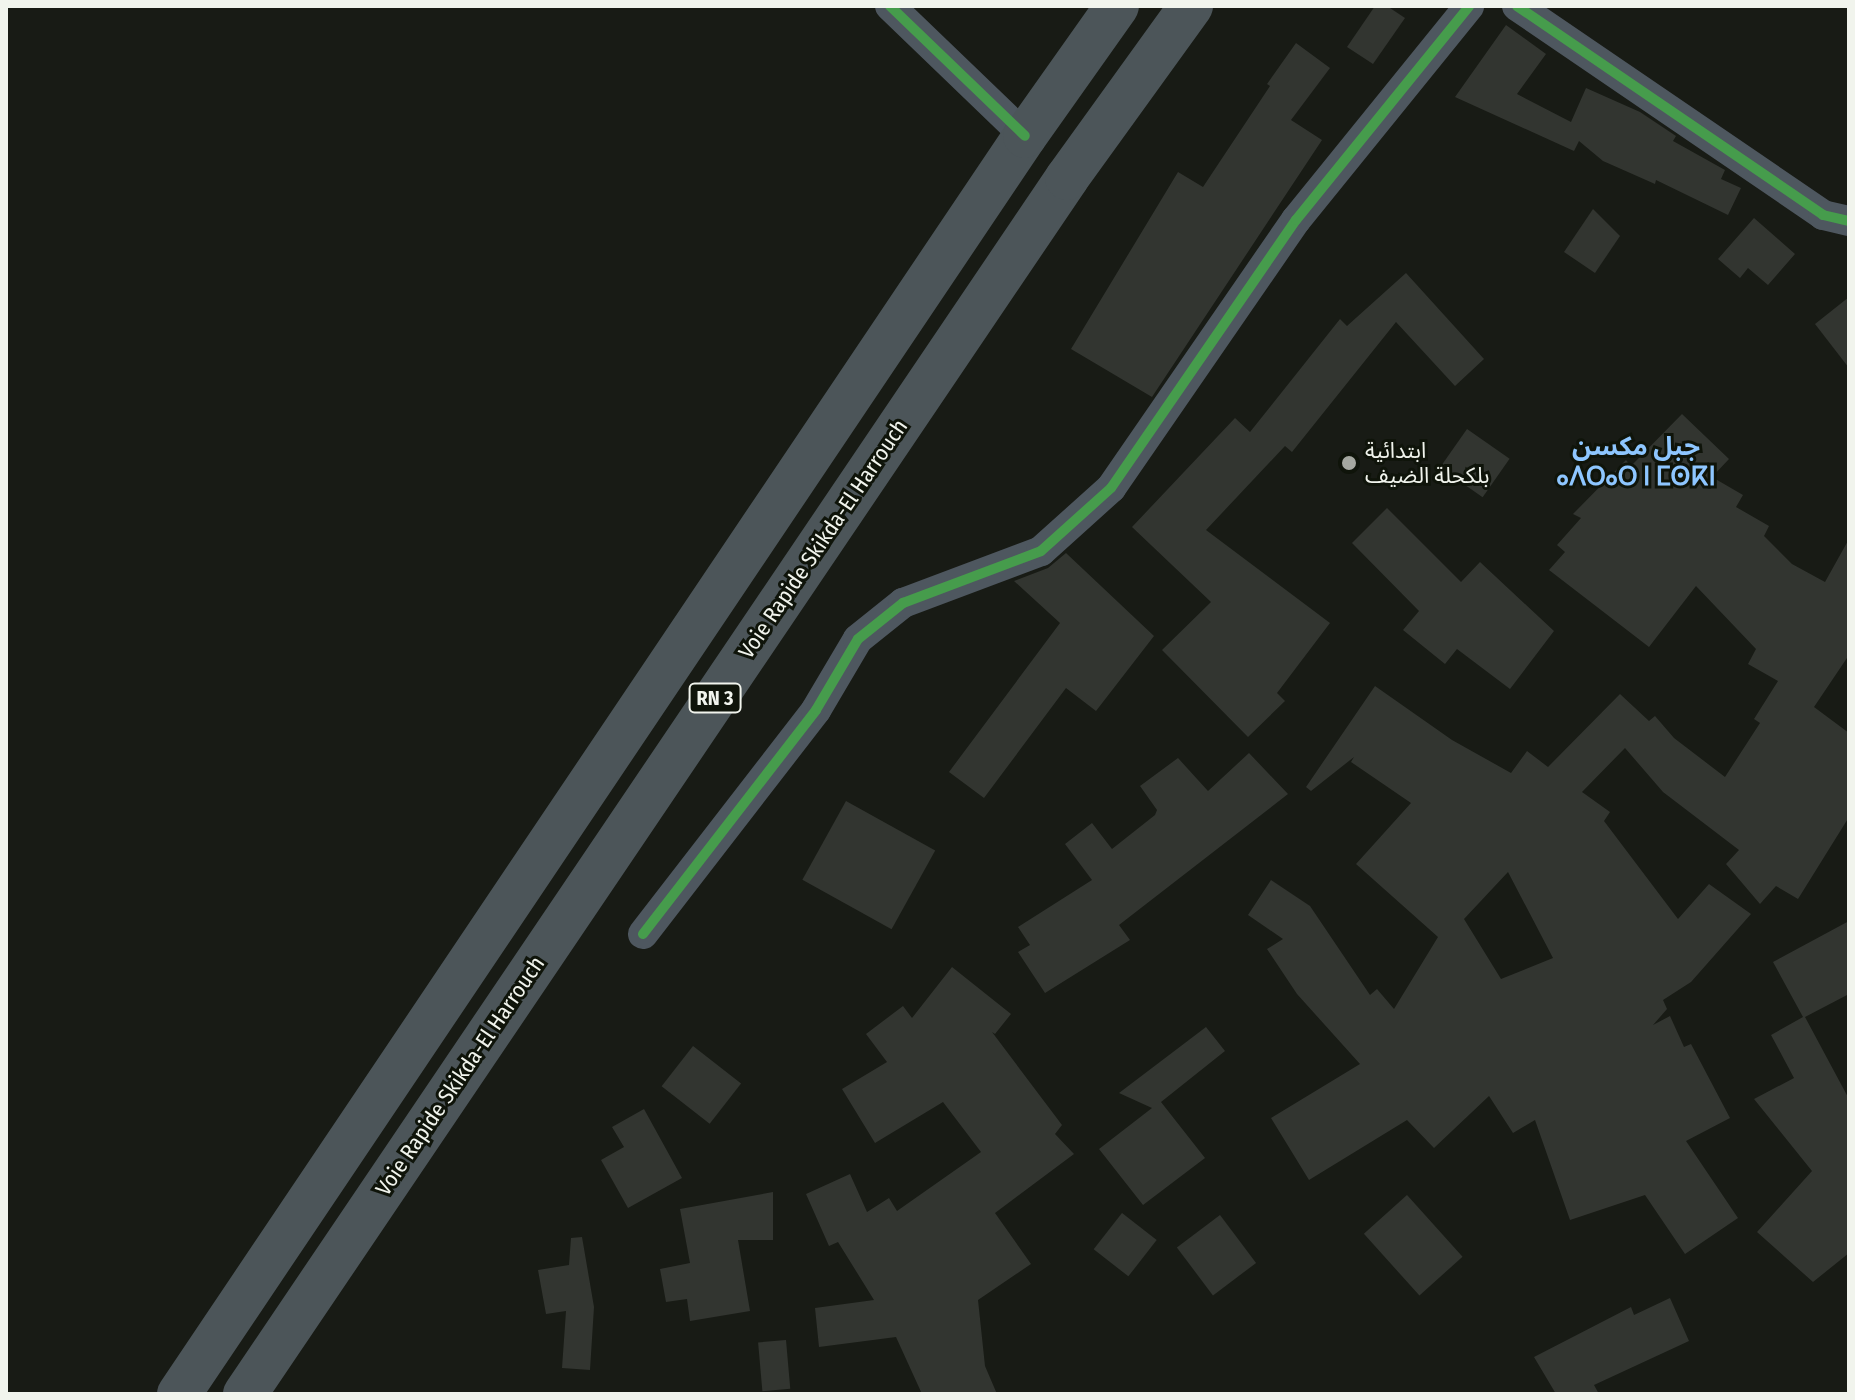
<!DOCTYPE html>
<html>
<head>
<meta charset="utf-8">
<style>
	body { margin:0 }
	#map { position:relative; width:1855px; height:1400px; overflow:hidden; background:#181b15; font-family:"Fira Sans Condensed","Noto Sans Arabic","Noto Sans Tifinagh",sans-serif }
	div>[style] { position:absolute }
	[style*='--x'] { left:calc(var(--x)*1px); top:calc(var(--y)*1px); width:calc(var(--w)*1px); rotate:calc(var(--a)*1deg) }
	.building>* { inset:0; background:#323530; transform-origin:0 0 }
	.street>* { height:30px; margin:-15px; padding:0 15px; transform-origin:15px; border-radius:15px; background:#4e575f }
	.highway>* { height:44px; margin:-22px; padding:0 22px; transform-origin:22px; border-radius:22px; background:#4c5559 }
	.cycleway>* { height:10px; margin:-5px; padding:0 5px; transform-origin:5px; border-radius:5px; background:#469c4c }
	.dots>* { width:22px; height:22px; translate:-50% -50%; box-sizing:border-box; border:4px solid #0f140a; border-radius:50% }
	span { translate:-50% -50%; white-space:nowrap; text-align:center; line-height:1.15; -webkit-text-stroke:6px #0f140a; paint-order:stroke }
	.shield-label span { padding:2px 6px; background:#0f140a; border:2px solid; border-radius:6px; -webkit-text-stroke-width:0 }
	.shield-label { font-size:20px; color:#f1f4ed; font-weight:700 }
	.poi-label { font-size:22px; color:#f1f4ed }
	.left { translate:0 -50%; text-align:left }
	.street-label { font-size:22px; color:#f1f4ed }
	.quarter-label { font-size:26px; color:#8ec6ff; font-weight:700 }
	.frame { position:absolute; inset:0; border:8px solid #f1f4ed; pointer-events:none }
</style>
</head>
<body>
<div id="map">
	<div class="building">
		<i style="clip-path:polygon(1375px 6px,1387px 6px,1405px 18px,1373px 64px,1347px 47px)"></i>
		<i style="clip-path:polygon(1506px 25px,1546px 54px,1517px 94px,1571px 122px,1586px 88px,1640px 112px,1676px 136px,1673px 141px,1725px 170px,1721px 179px,1741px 188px,1728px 215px,1656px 180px,1655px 184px,1603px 161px,1579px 141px,1574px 151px,1455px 97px)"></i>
		<i style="clip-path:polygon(1296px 43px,1330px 68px,1291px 120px,1322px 140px,1152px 397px,1071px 349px,1178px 172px,1203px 187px,1270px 86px,1267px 84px)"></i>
		<i style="clip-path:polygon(1593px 209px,1620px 236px,1595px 273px,1564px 252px)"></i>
		<i style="clip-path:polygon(1754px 218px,1795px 254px,1768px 285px,1748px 268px,1740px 278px,1718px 259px)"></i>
		<i style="clip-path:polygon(1406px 273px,1484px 359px,1455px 386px,1396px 322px,1292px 452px,1285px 446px,1206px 530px,1330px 623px,1277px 693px,1285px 701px,1248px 737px,1162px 650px,1211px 602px,1132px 527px,1235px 418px,1250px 432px,1340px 319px,1347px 326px)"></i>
		<i style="clip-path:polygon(1849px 297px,1849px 368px,1815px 324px)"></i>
		<i style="clip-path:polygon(evenodd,1682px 414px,1729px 459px,1712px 477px,1743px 495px,1736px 507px,1769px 526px,1764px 536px,1792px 564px,1825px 582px,1849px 539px,1849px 655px,1814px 707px,1849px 733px,1849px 817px,1798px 899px,1776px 886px,1760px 904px,1726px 864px,1739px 850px,1663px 792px,1625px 748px,1582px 792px,1610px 812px,1604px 821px,1678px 919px,1709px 884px,1751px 914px,1691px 982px,1663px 1000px,1667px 1009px,1653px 1025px,1670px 1016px,1684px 1047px,1691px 1044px,1730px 1118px,1686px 1141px,1738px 1218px,1685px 1254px,1645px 1195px,1570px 1220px,1535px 1120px,1513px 1133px,1489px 1096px,1434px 1148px,1407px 1120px,1309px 1180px,1271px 1118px,1360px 1064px,1297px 994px,1267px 949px,1283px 939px,1248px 915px,1271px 880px,1310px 906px,1370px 995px,1377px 989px,1394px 1009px,1438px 937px,1356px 864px,1411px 803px,1351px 762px,1354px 757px,1311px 791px,1306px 787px,1375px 686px,1452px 740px,1511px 773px,1527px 751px,1548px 767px,1620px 694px,1649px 721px,1655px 716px,1674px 738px,1725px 777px,1760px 723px,1754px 719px,1778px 681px,1748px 664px,1756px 649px,1696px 586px,1649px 647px,1549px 570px,1565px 552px,1557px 545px,1581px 518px,1573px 514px,1626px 460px,1631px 466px,1682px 414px,1508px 872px,1553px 958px,1501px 979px,1464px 919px,1508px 872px)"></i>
		<i style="left:1467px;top:429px;width:52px;height:47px;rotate:35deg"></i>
		<i style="clip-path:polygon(1387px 508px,1461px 582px,1480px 562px,1554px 631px,1510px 689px,1457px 649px,1445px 664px,1403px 630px,1419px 611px,1352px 543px)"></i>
		<i style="clip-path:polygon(1066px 553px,1154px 636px,1096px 711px,1066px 688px,984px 798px,949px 772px,1060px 623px,1014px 581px,1048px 568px)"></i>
		<i style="clip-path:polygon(1249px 753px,1288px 794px,1119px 925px,1130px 940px,1045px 993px,1018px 952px,1030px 945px,1018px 927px,1092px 880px,1065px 844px,1092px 823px,1112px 849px,1155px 815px,1157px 810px,1140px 786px,1178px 758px,1208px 791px)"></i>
		<i style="left:846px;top:801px;width:102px;height:90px;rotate:29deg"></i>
		<i style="clip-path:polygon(1849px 921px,1849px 994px,1805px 1017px,1849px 1099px,1849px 1253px,1813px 1282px,1757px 1232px,1812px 1171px,1754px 1099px,1794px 1078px,1771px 1035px,1803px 1017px,1773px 962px)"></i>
		<i style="clip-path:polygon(952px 967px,1011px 1014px,995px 1034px,992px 1032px,1062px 1125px,1055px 1134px,1074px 1154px,995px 1213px,1031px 1264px,978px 1300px,985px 1366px,997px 1394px,922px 1394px,896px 1337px,819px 1347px,815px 1308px,874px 1300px,838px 1242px,829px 1246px,806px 1194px,850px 1174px,867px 1212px,889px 1198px,897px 1211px,981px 1152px,943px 1102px,875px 1143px,842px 1089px,887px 1062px,866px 1034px,903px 1006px,912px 1018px)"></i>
		<i style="clip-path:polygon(1206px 1027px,1225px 1051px,1161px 1102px,1205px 1158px,1143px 1205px,1099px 1149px,1152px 1108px,1119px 1093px)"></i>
		<i style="left:693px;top:1046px;width:61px;height:51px;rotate:38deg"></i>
		<i style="clip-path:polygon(644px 1109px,682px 1178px,628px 1208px,601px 1160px,624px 1147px,612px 1127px)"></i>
		<i style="clip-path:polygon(773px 1192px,773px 1240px,738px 1240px,750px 1311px,690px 1321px,687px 1299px,666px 1302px,660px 1269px,690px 1263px,680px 1209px)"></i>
		<i style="left:1407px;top:1195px;width:83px;height:58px;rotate:48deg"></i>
		<i style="left:1122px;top:1213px;width:44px;height:46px;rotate:38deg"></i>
		<i style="left:1220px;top:1215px;width:60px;height:54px;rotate:53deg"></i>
		<i style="clip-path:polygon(582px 1237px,594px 1307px,590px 1370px,562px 1368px,566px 1311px,546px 1314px,538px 1270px,569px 1265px,571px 1238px)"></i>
		<i style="clip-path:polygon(1670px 1298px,1689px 1341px,1594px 1385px,1599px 1394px,1556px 1394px,1534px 1357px,1631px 1307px,1634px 1315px)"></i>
		<i style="left:786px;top:1340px;width:49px;height:28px;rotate:85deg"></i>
	</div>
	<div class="street">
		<i style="--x:890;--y:6;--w:187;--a:43.9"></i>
		<i style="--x:1517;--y:6;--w:371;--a:34.3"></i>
		<i style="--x:1823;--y:215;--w:27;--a:13"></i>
		<i style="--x:643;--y:934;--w:283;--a:-52.3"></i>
		<i style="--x:816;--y:710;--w:82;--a:-59.4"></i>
		<i style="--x:858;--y:639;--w:58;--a:-38.7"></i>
		<i style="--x:903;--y:603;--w:147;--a:-20.6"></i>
		<i style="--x:1041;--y:551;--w:94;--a:-42"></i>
		<i style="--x:1111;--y:488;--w:326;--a:-55.4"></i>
		<i style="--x:1296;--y:220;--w:275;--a:-51"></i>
	</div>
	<div class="highway">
		<i style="--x:179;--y:1394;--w:1516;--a:-56.08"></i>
		<i style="--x:1025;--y:136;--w:159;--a:-54.7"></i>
		<i style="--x:245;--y:1394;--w:1468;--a:-55.94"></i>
		<i style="--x:1067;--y:178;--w:212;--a:-54.2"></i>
	</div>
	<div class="cycleway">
		<i style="--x:890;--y:6;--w:187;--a:43.9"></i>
		<i style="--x:1517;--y:6;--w:371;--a:34.3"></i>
		<i style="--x:1823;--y:215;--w:27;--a:13"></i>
		<i style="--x:643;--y:934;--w:283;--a:-52.3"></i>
		<i style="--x:816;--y:710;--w:82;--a:-59.4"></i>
		<i style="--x:858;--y:639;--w:58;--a:-38.7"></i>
		<i style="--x:903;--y:603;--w:147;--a:-20.6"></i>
		<i style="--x:1041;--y:551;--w:94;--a:-42"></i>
		<i style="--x:1111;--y:488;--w:326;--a:-55.4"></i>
		<i style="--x:1296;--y:220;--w:275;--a:-51"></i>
	</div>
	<div class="dots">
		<i style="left:1349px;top:463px;background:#a5a8a1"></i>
	</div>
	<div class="shield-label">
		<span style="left:715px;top:698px">RN 3</span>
	</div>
	<div class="poi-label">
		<span class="left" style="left:1365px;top:463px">ابتدائية<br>بلكحلة الضيف</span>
	</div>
	<div class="street-label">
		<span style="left:823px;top:539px;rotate:-56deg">Voie Rapide Skikda-El Harrouch</span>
		<span style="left:460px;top:1076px;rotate:-56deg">Voie Rapide Skikda-El Harrouch</span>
	</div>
	<div class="quarter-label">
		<span style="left:1636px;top:462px">جبل مكسن<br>ⴰⴷⵔⴰⵔ ⵏ ⵎⵙⴽⵏ</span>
	</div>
	<div class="frame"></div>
</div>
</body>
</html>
